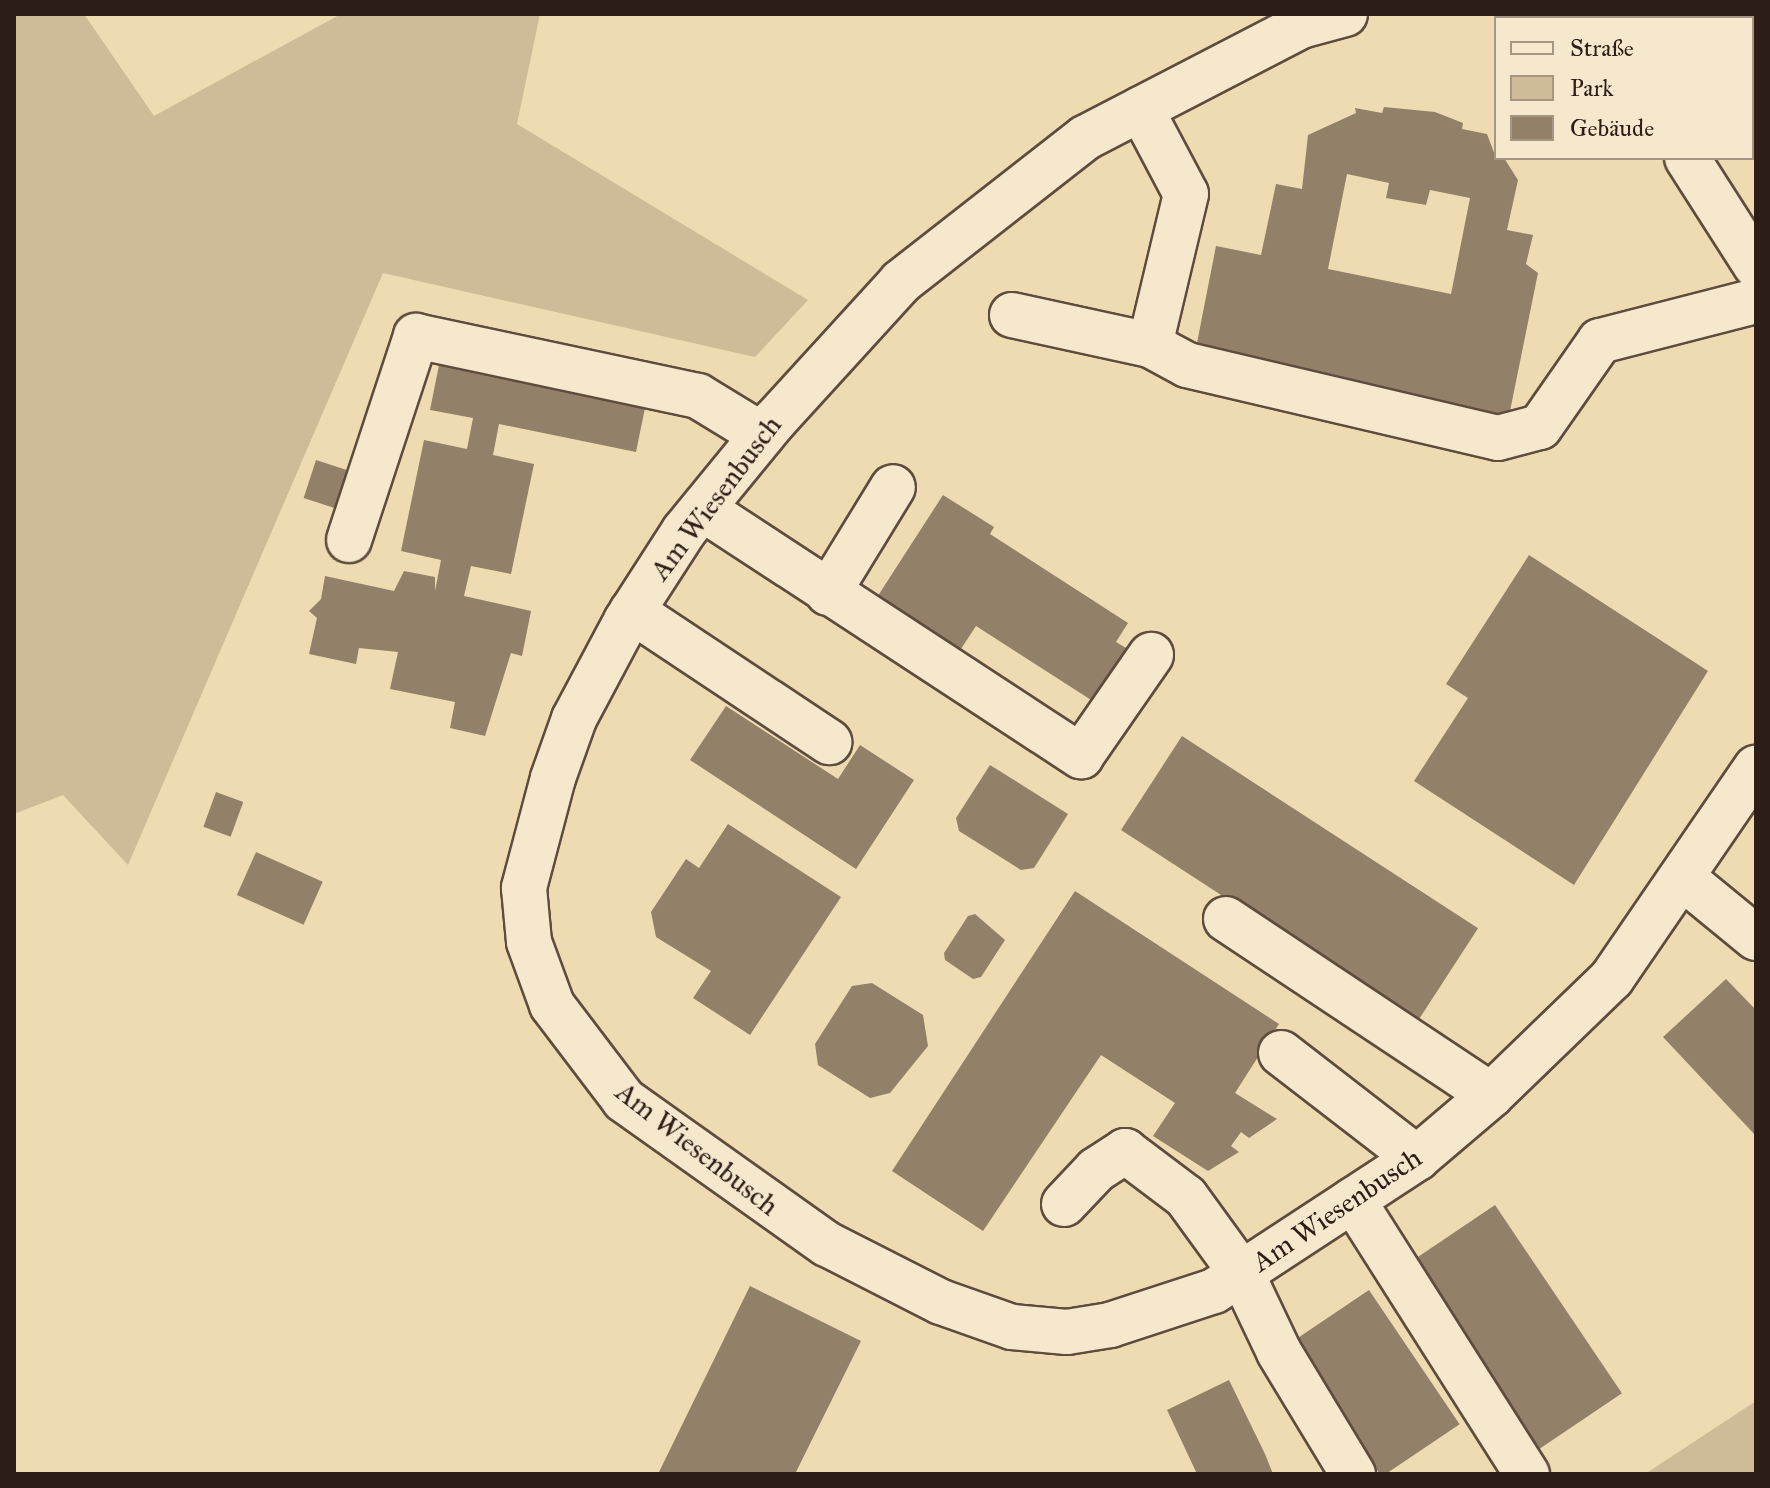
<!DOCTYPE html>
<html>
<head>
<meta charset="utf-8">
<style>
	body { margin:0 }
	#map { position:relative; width:1770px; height:1488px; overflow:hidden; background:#efdbb2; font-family:"IM FELL Great Primer",serif }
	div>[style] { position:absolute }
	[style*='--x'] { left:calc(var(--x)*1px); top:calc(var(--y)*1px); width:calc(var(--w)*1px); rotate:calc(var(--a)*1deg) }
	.green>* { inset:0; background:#cebb98 }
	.building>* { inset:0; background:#928068; transform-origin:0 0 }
	.roads { filter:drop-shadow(2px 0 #5e4c3e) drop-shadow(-2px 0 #5e4c3e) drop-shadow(0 2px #5e4c3e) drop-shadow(0 -2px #5e4c3e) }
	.minor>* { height:44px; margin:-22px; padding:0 22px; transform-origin:22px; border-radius:22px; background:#f5e8cd }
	span { translate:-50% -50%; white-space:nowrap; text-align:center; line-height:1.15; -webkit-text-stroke:6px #f5e8cd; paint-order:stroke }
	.street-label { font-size:28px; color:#2d1d17 }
	.frame { position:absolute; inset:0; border:16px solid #2d1d17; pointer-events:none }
	.legend { position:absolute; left:1494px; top:16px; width:260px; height:144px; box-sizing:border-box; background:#f5e8cd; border:2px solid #a59784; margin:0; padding:10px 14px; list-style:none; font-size:24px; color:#2d1d17 }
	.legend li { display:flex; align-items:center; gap:16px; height:40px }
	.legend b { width:40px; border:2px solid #a59784 }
</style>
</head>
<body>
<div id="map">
	<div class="green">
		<i style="clip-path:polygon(14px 14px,84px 14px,154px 116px,341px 14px,540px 14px,517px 124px,808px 300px,755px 357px,383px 273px,128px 865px,63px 795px,14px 814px)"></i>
		<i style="clip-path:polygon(1756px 1401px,1756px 1474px,1645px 1474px)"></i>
	</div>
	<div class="building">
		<i style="clip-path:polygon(1716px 14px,1756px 14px,1756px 62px,1752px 18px)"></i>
		<i style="clip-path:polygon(evenodd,1384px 107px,1435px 112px,1463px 123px,1462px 129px,1487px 134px,1496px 158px,1504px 158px,1518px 180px,1507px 230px,1533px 235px,1526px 264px,1538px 273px,1509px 416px,1195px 353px,1216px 246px,1261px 255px,1276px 184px,1302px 189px,1308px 135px,1356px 113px,1355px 108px,1382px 113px,1384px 107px,1347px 174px,1389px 183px,1386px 198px,1426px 205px,1430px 190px,1470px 198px,1451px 294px,1328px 269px,1347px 174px)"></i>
		<i style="clip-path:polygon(440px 360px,646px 403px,636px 452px,499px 424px,493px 455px,534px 464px,511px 574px,471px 566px,464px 596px,531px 611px,522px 656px,511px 653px,485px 736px,450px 728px,455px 702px,390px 689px,398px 652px,359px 648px,356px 664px,309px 654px,317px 618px,309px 611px,321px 599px,325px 576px,394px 591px,404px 571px,435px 577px,435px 591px,441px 560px,401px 551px,424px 440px,467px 449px,473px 418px,430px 410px)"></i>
		<i style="left:316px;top:460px;width:38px;height:40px;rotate:18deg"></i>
		<i style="clip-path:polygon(943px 495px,994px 527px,990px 534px,1128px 623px,1116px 642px,1133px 652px,1099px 705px,976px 626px,957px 655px,872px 605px)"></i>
		<i style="clip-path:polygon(1529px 555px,1708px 671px,1574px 885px,1414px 781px,1468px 698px,1446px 684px)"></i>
		<i style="clip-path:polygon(726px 706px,838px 779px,860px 745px,914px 780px,856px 869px,690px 760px)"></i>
		<i style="left:1182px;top:736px;width:353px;height:112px;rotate:33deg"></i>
		<i style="clip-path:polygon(990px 765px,1068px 814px,1034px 868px,1021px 870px,959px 831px,956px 818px)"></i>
		<i style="left:216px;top:792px;width:29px;height:37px;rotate:20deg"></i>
		<i style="clip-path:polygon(728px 824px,841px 897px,750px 1035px,693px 998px,711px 971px,656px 937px,651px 912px,686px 859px,699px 868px)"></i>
		<i style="left:256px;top:852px;width:73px;height:47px;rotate:24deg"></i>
		<i style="clip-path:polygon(1075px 891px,1279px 1024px,1235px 1093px,1277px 1119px,1249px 1138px,1241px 1132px,1231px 1146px,1239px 1152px,1208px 1171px,1153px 1136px,1175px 1103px,1101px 1055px,983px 1231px,892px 1171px)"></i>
		<i style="clip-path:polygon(975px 914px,1005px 940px,981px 977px,973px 979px,945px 960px,944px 953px,968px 916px)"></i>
		<i style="clip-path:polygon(1726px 979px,1756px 1010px,1756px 1136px,1663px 1037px)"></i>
		<i style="clip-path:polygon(872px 983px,923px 1015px,928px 1046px,890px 1093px,870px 1098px,818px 1065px,815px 1044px,852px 986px)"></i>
		<i style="left:1495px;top:1205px;width:227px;height:106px;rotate:56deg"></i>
		<i style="clip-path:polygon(750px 1286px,861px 1341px,795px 1474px,658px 1474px)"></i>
		<i style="left:1369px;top:1290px;width:162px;height:94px;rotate:56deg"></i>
		<i style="clip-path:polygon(1229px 1380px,1265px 1454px,1273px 1474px,1197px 1474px,1167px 1410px)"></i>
	</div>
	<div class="roads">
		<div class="minor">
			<i style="--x:1345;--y:14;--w:46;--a:164.7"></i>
			<i style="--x:1301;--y:26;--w:243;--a:152.6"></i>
			<i style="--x:1085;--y:138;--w:234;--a:142"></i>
			<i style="--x:901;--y:282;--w:188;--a:132.4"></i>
			<i style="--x:774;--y:421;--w:142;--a:129.3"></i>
			<i style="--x:684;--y:531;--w:107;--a:122.8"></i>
			<i style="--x:626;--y:621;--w:111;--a:118"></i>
			<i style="--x:574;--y:719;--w:63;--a:109.6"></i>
			<i style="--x:553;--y:778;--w:114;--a:104.8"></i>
			<i style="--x:524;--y:888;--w:54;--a:84.7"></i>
			<i style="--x:529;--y:942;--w:67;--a:69.9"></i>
			<i style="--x:552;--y:1005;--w:119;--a:52.8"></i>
			<i style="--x:624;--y:1100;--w:249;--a:35.4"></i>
			<i style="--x:827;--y:1244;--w:128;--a:27"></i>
			<i style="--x:941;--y:1302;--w:75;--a:19.4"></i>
			<i style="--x:1012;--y:1327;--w:55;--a:5.2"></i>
			<i style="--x:1067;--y:1332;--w:44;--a:-9.2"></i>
			<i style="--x:1110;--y:1325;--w:109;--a:-18.1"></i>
			<i style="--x:1214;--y:1291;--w:243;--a:-33.2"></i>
			<i style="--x:1417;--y:1158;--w:97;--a:-40.4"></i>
			<i style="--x:1491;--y:1095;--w:168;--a:-44"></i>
			<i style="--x:1612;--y:978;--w:255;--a:-55.6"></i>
			<i style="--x:1525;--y:14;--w:11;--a:22"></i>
			<i style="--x:1141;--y:109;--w:96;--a:62.1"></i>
			<i style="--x:1186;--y:194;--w:155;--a:103.4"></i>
			<i style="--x:1687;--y:158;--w:128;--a:57.4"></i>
			<i style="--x:1012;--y:315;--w:141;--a:12.3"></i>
			<i style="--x:1150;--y:345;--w:42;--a:28.4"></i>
			<i style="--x:1187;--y:365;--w:319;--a:13.2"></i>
			<i style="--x:1498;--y:438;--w:43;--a:-14.7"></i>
			<i style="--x:1540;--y:427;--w:105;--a:-55.1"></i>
			<i style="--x:1600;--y:341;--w:161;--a:-14.4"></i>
			<i style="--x:703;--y:509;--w:452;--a:33.2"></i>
			<i style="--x:1081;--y:756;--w:123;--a:-55.3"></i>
			<i style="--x:349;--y:540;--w:215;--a:-71.8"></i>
			<i style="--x:416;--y:336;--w:288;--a:12"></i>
			<i style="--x:698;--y:396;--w:75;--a:31.4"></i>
			<i style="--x:828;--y:593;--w:124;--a:-58.5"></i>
			<i style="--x:632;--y:611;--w:237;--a:33.6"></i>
			<i style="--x:1684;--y:879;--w:93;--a:39.3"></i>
			<i style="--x:1226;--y:919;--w:318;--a:33.6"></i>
			<i style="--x:1281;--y:1053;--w:172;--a:37.7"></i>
			<i style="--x:1353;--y:1200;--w:325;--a:57.6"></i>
			<i style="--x:1064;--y:1204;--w:47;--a:-46.7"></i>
			<i style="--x:1096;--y:1170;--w:35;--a:-33"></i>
			<i style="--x:1125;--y:1151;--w:76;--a:37"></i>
			<i style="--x:1186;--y:1197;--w:95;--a:54"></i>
			<i style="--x:1242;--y:1274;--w:86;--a:64.6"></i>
			<i style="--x:1279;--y:1352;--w:143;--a:58.8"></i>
		</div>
	</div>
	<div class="street-label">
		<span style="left:716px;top:498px;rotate:-53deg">Am Wiesenbusch</span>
		<span style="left:697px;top:1149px;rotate:38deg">Am Wiesenbusch</span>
		<span style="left:1337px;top:1210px;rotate:-34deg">Am Wiesenbusch</span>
	</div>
	<div class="frame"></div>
	<ul class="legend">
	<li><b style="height:10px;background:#f5e8cd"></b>Straße</li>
	<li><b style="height:22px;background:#cebb98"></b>Park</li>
	<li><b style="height:22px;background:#928068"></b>Gebäude</li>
	</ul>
</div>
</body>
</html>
